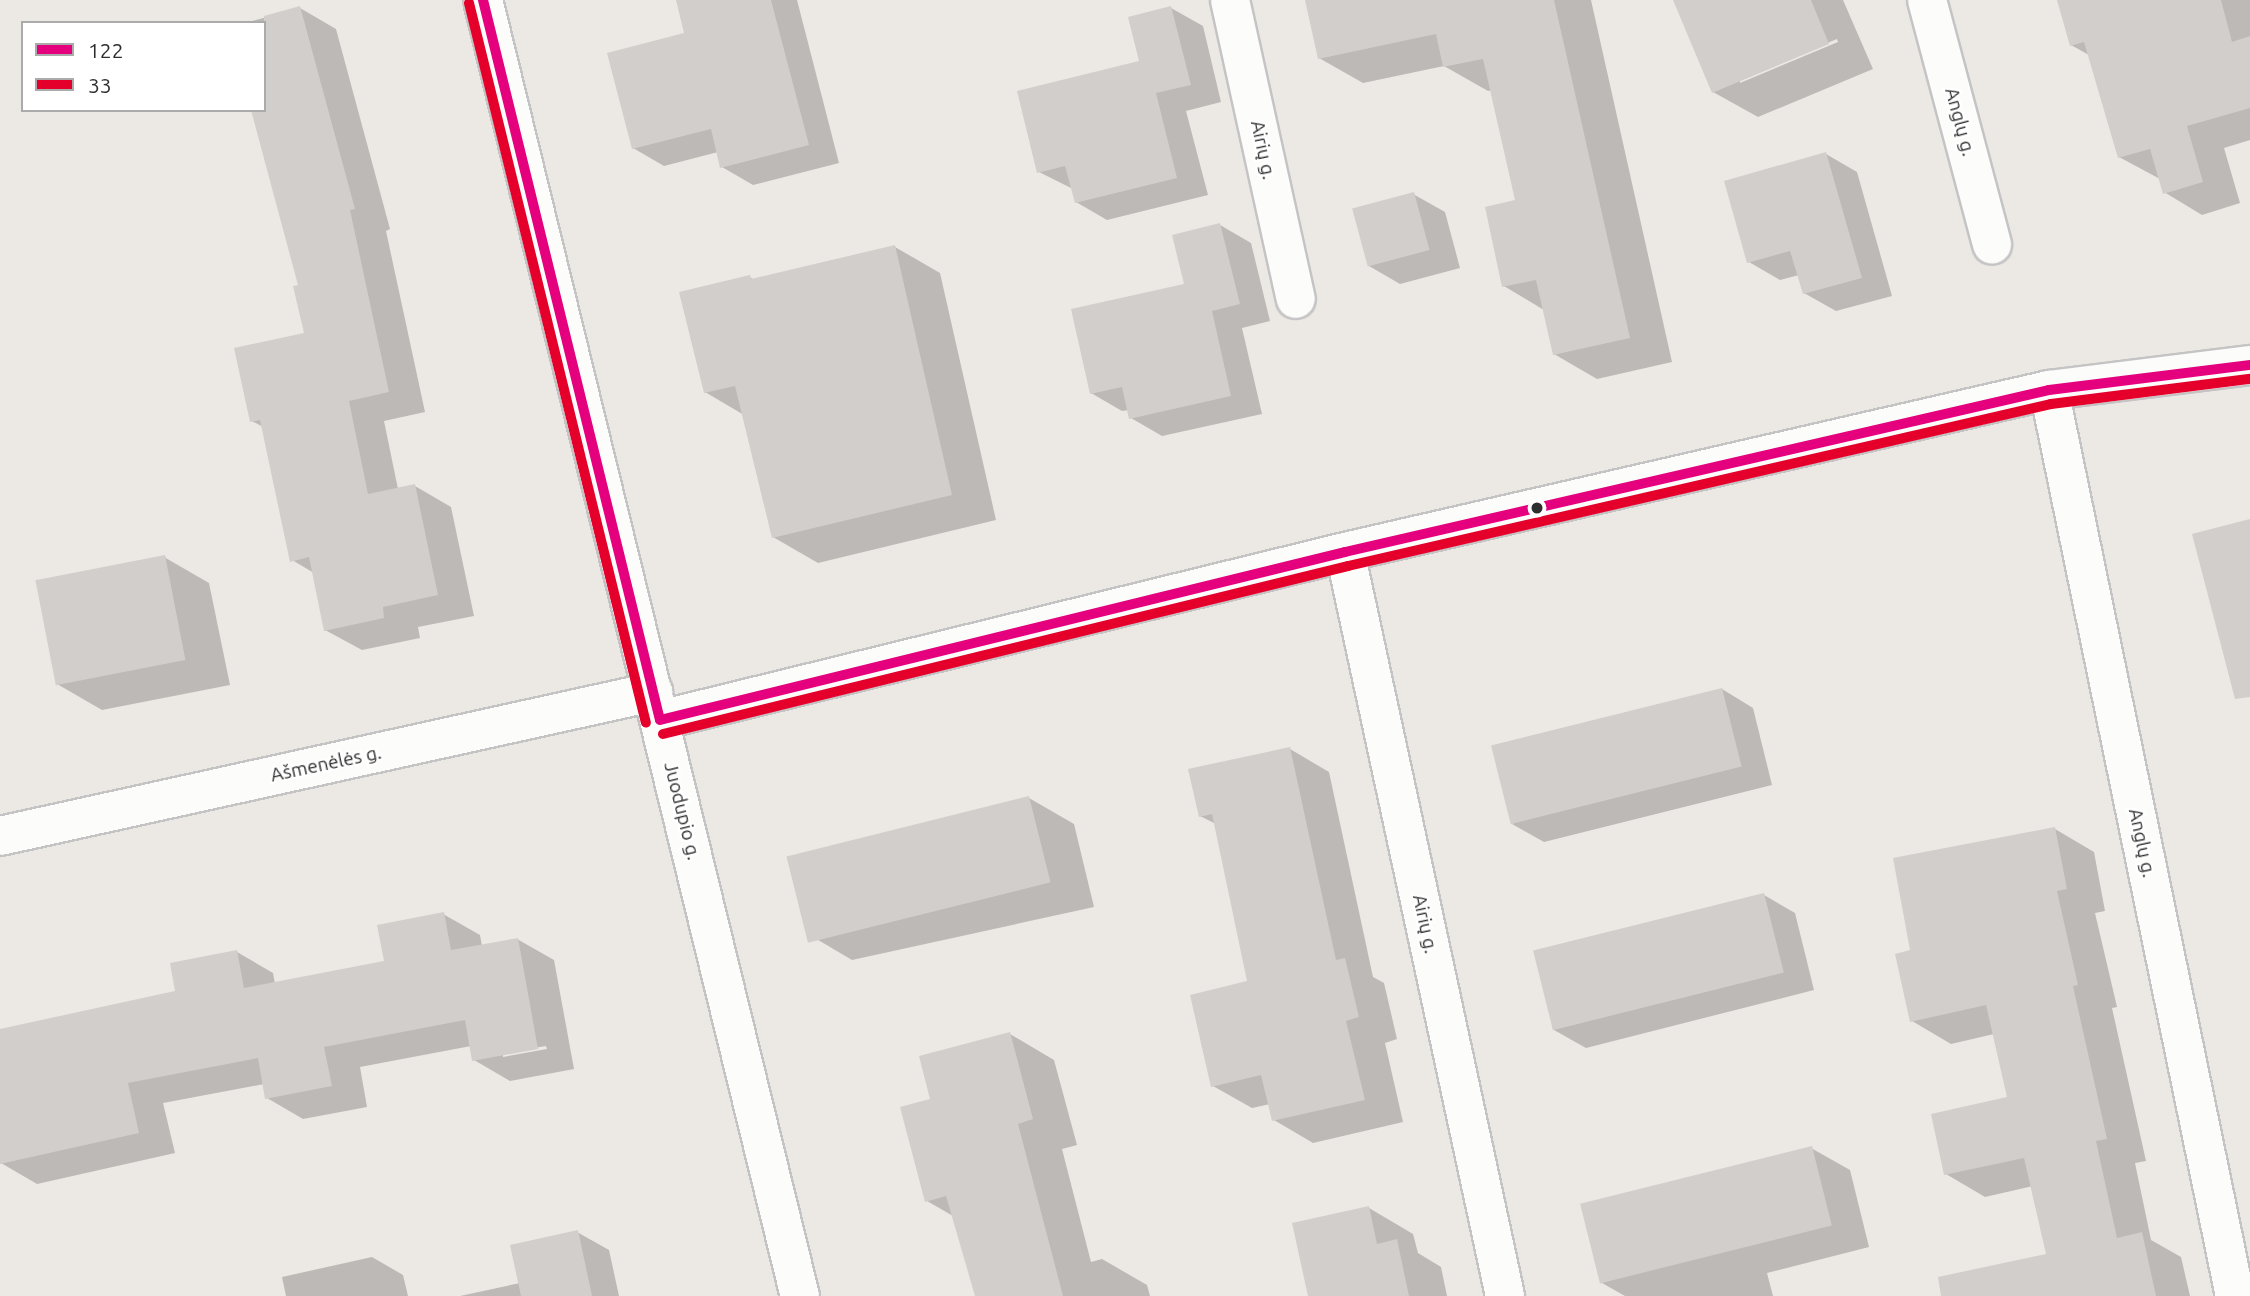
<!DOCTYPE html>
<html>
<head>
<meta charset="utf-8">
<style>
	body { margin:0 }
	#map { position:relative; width:2250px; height:1296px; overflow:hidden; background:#ece8e4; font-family:Ubuntu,sans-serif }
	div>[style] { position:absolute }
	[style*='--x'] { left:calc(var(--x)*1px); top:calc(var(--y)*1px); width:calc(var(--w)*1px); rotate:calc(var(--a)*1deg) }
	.shadow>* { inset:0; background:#0003 }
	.building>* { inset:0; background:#d1cecb; transform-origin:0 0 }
	.roads { filter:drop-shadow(2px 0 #c5c4c5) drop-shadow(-2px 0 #c5c4c5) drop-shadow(0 2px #c5c4c5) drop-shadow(0 -2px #c5c4c5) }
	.street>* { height:38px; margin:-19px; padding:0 19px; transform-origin:19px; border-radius:19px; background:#fcfcfb }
	.bus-1>* { height:10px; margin:-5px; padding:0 5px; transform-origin:5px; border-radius:5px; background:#e5007d }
	.bus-2>* { height:10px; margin:-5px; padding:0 5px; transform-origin:5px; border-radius:5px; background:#e4002b }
	.dots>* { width:19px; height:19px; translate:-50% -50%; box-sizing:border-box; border:4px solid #fff; border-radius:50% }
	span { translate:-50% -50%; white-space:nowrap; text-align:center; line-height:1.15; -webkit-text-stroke:5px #fff; paint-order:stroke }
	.street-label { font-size:19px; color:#2e2e2e }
	.legend { position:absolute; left:21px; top:21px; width:245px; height:91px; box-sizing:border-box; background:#fff; border:2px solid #ababab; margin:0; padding:9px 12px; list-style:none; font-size:21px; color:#2e2e2e }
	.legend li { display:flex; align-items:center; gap:14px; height:35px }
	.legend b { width:35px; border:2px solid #ababab }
</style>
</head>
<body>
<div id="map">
	<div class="shadow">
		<i style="clip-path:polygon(677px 0,797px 0,839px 163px,753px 185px,722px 167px,718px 152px,664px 166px,633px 148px,686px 34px)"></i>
		<i style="clip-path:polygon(1307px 0,1591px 0,1672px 362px,1597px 379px,1554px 354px,1544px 310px,1504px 286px,1517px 202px,1492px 90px,1488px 91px,1444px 66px,1363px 83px,1319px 58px)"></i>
		<i style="clip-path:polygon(evenodd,1675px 0,1843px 0,1873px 69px,1758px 117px,1713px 92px,1675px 0,1837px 39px,1838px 42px,1740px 83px,1740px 79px,1837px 39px)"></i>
		<i style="clip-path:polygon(2059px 0,2250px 0,2250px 140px,2224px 148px,2240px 203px,2202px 215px,2164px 192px,2160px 179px,2119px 157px,2089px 55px,2071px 45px)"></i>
		<i style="clip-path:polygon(300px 8px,336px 29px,390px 229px,386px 231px,425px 412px,384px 421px,398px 489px,415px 486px,451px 507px,474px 616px,418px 627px,420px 638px,362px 650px,325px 630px,314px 573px,292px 560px,263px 427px,252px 421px,306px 334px,300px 287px,264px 110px,264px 23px,245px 23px)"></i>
		<i style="clip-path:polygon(1171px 8px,1203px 26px,1221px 102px,1186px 111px,1208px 195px,1107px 220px,1076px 202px,1073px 189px,1039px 172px,1141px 63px)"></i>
		<i style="clip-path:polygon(1826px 154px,1857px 172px,1892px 296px,1836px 311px,1804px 293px,1799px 275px,1780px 280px,1749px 262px)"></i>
		<i style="clip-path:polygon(1413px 194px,1445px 212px,1460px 268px,1400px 284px,1369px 266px)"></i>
		<i style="clip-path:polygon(1220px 225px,1251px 243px,1270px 321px,1242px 328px,1262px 414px,1162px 436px,1131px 418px,1129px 410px,1122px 411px,1091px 393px,1186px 286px)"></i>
		<i style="clip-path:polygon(895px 247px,940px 273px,996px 520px,818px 563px,773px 537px,744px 415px,705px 392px,749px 277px,755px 280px)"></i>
		<i style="clip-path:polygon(164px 557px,209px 583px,230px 685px,102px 710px,57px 684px)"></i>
		<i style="clip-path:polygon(1722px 689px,1753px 708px,1772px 785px,1544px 842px,1512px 824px)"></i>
		<i style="clip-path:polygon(1290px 749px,1329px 772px,1373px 977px,1384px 983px,1397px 1039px,1385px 1043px,1403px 1122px,1313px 1143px,1274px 1120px,1270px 1104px,1252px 1108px,1213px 1086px,1249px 983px,1216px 824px,1200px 816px)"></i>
		<i style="clip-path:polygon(1029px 798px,1074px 824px,1094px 907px,852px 960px,808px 934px)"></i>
		<i style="clip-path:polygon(2055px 829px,2094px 852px,2105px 911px,2095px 913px,2117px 1007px,2112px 1008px,2146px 1161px,2135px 1163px,2151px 1240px,2181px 1257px,2190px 1296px,1970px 1296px,2048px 1255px,2033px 1186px,1985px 1197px,1946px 1174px,2009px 1098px,1994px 1034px,1951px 1044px,1912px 1021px,1912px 952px)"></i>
		<i style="clip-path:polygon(1764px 895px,1795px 913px,1814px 990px,1586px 1048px,1554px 1030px)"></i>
		<i style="clip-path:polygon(evenodd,443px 914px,480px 935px,482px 946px,517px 939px,554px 960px,574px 1069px,510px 1081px,474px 1060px,471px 1046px,360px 1067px,367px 1107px,303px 1119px,267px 1098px,264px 1084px,163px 1103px,175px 1153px,37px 1184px,1px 1163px,0 1031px,177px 992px,237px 952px,273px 973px,275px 984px,386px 963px,443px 914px,546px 1046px,547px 1049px,503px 1057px,503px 1053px,546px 1046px)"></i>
		<i style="clip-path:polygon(1010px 1034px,1054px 1060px,1077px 1145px,1062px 1149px,1091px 1262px,1102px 1259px,1147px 1285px,1150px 1296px,977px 1296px,953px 1216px,927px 1201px,932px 1100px)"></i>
		<i style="clip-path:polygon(1811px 1148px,1850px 1170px,1869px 1247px,1767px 1273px,1773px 1296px,1625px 1296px,1602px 1283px)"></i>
		<i style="clip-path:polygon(1369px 1208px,1413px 1234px,1418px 1253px,1441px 1267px,1447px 1296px,1310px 1296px)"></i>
		<i style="clip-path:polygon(577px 1232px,609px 1250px,619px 1296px,460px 1296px,520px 1283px)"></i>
		<i style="clip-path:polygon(372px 1257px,403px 1275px,408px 1296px,286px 1296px,282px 1277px)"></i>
	</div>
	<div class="building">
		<i style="clip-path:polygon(676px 0,771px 0,809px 145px,720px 168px,711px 129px,632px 149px,607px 53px,684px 33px)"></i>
		<i style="clip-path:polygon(1305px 0,1554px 0,1630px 338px,1553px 355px,1536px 280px,1502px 287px,1485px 207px,1515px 200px,1483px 59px,1443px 67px,1436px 34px,1318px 59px)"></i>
		<i style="clip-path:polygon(1673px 0,1811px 0,1829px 44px,1712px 93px)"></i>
		<i style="clip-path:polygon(2057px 0,2221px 0,2232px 42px,2250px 36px,2250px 108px,2187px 126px,2203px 182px,2163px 194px,2150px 149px,2118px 158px,2084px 42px,2070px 46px)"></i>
		<i style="clip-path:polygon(300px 6px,355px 209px,350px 210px,389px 392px,349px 401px,368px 494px,415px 484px,438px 595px,383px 607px,384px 618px,324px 631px,309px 557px,290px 562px,260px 420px,250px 422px,234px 348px,304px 333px,293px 286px,298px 285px,251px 110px,264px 110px,264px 16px)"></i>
		<i style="clip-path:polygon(1171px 6px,1191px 85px,1156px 93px,1177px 178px,1075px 203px,1065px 166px,1037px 173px,1017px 91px,1139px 61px,1128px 17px)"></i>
		<i style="clip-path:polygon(1826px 152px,1862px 278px,1803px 294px,1790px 251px,1747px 263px,1724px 181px)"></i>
		<i style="left:1414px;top:192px;width:60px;height:64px;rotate:75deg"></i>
		<i style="clip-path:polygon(1220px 223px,1240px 304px,1212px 311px,1231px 396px,1129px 419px,1122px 387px,1090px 394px,1071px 309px,1184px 284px,1172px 235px)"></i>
		<i style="clip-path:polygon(895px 245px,952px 495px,772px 538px,735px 386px,704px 393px,679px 292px,750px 275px,751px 279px)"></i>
		<i style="clip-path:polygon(2250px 519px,2250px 697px,2235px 699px,2192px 534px)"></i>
		<i style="left:165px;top:555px;width:107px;height:132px;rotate:79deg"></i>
		<i style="left:1722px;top:688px;width:81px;height:238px;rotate:76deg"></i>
		<i style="clip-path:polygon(1290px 747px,1336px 960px,1345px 958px,1359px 1017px,1346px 1021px,1365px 1100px,1272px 1121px,1261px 1075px,1211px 1087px,1190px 995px,1247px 981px,1212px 814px,1199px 817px,1188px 769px)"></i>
		<i style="left:1029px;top:796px;width:89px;height:250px;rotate:76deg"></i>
		<i style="clip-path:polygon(2055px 827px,2067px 889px,2057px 891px,2078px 985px,2073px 986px,2107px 1139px,2096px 1141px,2117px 1238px,2142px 1232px,2156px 1296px,1941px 1296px,1938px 1277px,2046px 1254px,2024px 1158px,1944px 1175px,1931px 1114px,2007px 1097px,1986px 1005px,1910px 1022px,1895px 954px,1910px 950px,1893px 858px)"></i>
		<i style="left:1764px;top:893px;width:82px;height:238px;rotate:76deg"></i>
		<i style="clip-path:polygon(444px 912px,451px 950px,518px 938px,538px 1049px,472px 1061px,465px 1020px,324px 1047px,332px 1086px,265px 1099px,258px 1058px,128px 1083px,139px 1133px,0 1164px,0 1029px,175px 991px,170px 963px,237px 950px,244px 988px,384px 961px,377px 925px)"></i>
		<i style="clip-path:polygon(1010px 1032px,1033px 1119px,1018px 1124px,1063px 1296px,975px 1296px,946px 1196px,925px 1202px,900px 1107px,930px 1099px,919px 1056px)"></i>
		<i style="left:1812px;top:1146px;width:82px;height:239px;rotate:76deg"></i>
		<i style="clip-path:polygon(1369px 1206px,1377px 1244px,1397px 1239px,1409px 1296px,1308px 1296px,1292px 1223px)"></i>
		<i style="clip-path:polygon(578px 1230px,592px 1296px,521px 1296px,510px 1245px)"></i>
	</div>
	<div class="roads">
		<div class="street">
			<i style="--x:483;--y:0;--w:1334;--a:76.26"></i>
			<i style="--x:1230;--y:0;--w:306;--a:77.6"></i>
			<i style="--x:1927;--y:0;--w:253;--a:75.1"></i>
			<i style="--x:2049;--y:390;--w:925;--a:78.4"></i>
			<i style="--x:1345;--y:552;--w:761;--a:77.86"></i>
			<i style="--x:660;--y:720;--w:705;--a:-13.78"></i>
			<i style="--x:1345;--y:552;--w:722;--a:-12.96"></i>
			<i style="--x:2049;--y:390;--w:203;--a:-7.1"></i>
			<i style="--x:0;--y:836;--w:669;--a:-12.44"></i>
		</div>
	</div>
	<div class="bus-1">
		<i style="--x:483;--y:0;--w:741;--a:76.19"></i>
		<i style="--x:660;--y:720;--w:705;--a:-13.78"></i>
		<i style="--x:1345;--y:552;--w:722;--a:-12.96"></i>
		<i style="--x:2049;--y:390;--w:203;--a:-7.1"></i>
	</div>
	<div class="bus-2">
		<i style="--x:469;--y:3;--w:741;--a:76.19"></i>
		<i style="--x:663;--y:734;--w:705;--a:-13.78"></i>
		<i style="--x:1348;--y:566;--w:721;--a:-12.98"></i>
		<i style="--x:2051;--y:404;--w:201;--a:-7.2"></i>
	</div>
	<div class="dots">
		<i style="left:1537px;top:508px;background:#2e2e2e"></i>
	</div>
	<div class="street-label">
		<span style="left:1960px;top:122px;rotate:75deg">Anglų g.</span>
		<span style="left:1263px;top:150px;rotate:78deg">Airių g.</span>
		<span style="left:326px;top:764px;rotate:-12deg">Ašmenėlės g.</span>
		<span style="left:682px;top:811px;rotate:76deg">Juodupio g.</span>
		<span style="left:2142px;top:843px;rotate:78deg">Anglų g.</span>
		<span style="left:1425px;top:924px;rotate:78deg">Airių g.</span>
	</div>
	<ul class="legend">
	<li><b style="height:9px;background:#e5007d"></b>122</li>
	<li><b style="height:9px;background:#e4002b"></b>33</li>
	</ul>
</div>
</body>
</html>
